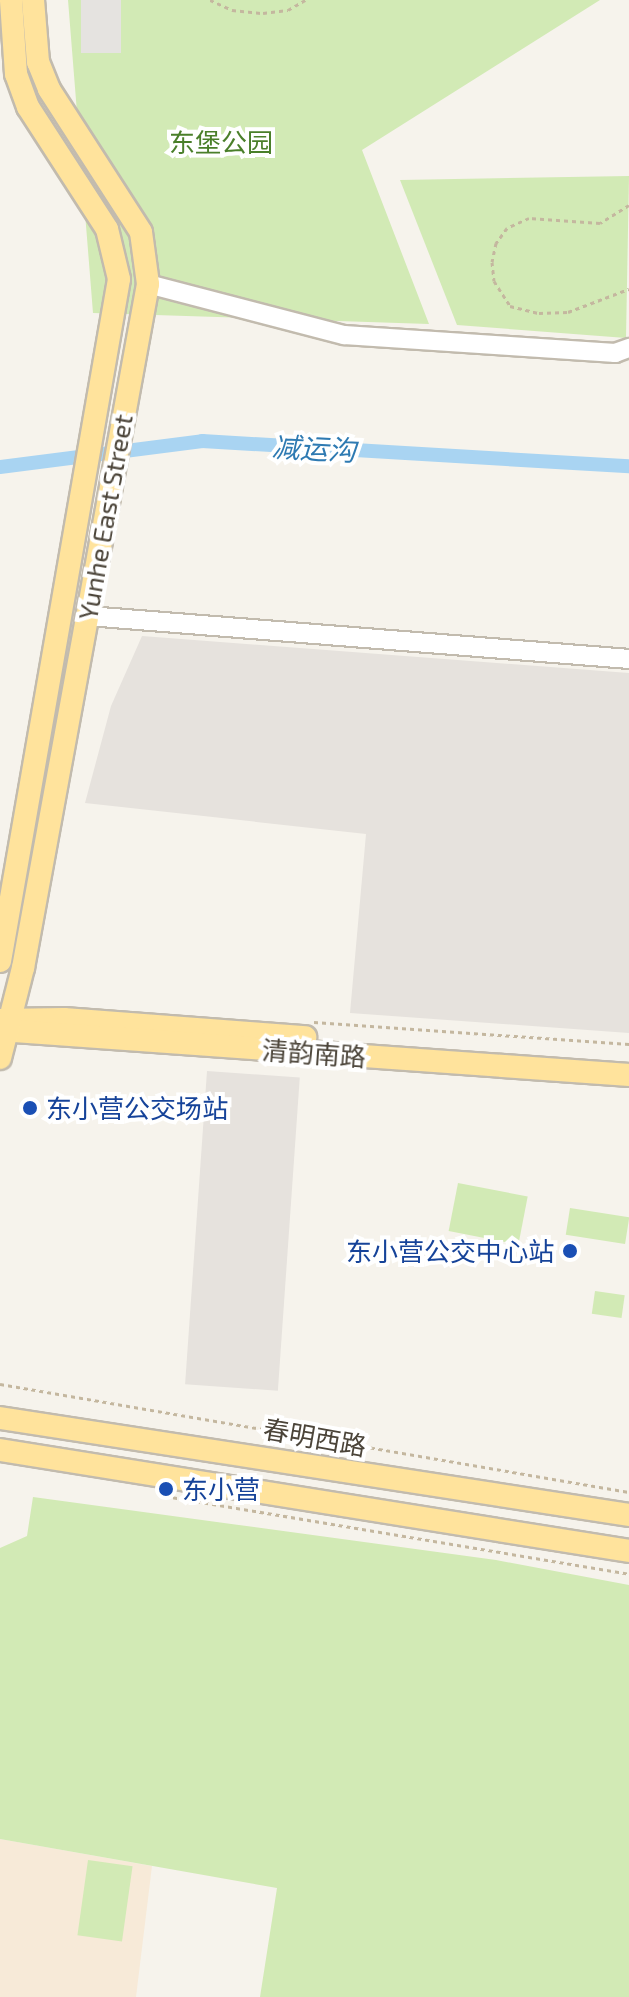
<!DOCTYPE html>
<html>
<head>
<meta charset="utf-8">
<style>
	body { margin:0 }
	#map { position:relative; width:629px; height:1997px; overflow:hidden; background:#f6f3ec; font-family:"Exo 2","Noto Sans SC",sans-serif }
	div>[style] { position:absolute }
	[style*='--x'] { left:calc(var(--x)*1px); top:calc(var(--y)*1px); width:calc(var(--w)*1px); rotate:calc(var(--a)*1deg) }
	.commercial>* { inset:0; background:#f7ead8 }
	.industrial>* { inset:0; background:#e6e2dd; transform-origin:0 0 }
	.green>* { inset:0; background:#d2eab5; transform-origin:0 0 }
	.parking>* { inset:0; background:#e5e3e0; transform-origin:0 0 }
	.canal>* { height:14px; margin:-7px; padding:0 7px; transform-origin:7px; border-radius:7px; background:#a9d4f2 }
	.path>* { height:3px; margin-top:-1.5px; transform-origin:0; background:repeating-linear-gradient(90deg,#c4b79f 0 4px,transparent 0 8px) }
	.roads { filter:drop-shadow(2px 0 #c2bbae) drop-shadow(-2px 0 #c2bbae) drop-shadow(0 2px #c2bbae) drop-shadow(0 -2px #c2bbae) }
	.minor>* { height:18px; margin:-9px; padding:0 9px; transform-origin:9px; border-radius:9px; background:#fff }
	.major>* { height:22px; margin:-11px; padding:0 11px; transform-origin:11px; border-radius:11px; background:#ffe39c }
	.dots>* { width:22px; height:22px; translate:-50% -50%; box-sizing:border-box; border:4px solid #fff; border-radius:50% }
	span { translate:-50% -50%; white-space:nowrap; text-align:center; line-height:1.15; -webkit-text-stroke:8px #fff; paint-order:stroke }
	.park-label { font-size:26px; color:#4a7f2a }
	.street-label { font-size:26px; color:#4b4439 }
	.transit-label { font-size:26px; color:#164399 }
	.left { translate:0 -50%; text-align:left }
	.right { translate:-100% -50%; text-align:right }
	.water-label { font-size:28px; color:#2e7ab2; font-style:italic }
</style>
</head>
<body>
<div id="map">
	<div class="commercial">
		<i style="clip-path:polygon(0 1839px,152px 1866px,136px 1997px,0 1997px)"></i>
	</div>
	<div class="industrial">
		<i style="clip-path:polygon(142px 636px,629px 673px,629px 1033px,350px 1013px,366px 834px,85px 803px,111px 706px)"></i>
		<i style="left:207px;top:1071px;width:93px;height:314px;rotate:4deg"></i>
	</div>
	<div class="green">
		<i style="clip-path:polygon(68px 0,600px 0,362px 150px,429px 324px,93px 313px)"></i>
		<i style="clip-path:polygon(629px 176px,626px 338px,457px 325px,400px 180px)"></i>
		<i style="left:458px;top:1183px;width:71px;height:49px;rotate:11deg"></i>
		<i style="left:570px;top:1208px;width:60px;height:27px;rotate:9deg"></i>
		<i style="left:595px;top:1291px;width:30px;height:23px;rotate:8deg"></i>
		<i style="clip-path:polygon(33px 1497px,496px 1560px,629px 1585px,629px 1997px,260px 1997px,277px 1888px,0 1839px,0 1548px,27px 1536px)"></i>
		<i style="left:88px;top:1860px;width:45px;height:76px;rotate:8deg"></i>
	</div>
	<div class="parking">
		<i style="left:81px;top:0;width:40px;height:53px"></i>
	</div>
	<div class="canal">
		<i style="--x:0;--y:467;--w:204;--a:-7.3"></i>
		<i style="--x:202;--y:441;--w:428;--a:3.4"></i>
	</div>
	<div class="path">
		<i style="--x:210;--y:0;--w:24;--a:24"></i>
		<i style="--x:232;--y:10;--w:31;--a:6"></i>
		<i style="--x:263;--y:13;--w:25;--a:-7"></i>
		<i style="--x:288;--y:10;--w:20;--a:-30"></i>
		<i style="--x:629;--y:205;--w:34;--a:148"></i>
		<i style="--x:600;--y:223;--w:71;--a:-176"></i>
		<i style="--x:529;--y:218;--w:24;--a:156"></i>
		<i style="--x:507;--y:228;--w:19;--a:126"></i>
		<i style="--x:496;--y:243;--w:19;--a:102"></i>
		<i style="--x:492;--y:262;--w:19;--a:84"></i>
		<i style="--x:494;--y:281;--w:30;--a:57"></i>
		<i style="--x:510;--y:306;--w:30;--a:14"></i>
		<i style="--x:539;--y:313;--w:29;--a:-2"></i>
		<i style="--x:568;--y:312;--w:65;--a:-20.7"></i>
		<i style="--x:314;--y:1022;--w:316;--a:4"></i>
		<i style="--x:0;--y:1384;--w:638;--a:9.74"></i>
		<i style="--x:165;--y:1496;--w:471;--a:9.5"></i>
	</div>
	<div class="roads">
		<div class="minor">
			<i style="--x:148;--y:284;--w:203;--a:14.6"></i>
			<i style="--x:344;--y:335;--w:272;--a:3.8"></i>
			<i style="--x:615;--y:353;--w:15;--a:-20"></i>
			<i style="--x:88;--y:616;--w:543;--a:4.54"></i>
		</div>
		<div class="major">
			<i style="--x:0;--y:961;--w:692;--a:-80.1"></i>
			<i style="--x:119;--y:279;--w:51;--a:-103.5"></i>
			<i style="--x:107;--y:229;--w:145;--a:-122.9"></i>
			<i style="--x:28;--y:107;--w:35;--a:-110"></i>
			<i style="--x:16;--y:74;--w:74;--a:-93.9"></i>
			<i style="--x:0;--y:1020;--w:64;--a:-0.9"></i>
			<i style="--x:64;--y:1019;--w:242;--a:4.3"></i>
			<i style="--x:0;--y:1030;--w:631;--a:4.09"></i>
			<i style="--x:0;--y:1058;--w:93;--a:-75.7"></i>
			<i style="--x:23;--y:968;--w:695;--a:-79.64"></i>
			<i style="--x:148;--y:284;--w:52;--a:-97.7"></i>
			<i style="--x:141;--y:232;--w:170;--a:-122.8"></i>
			<i style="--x:49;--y:89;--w:29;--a:-112"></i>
			<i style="--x:38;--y:62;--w:62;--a:-94.6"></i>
			<i style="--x:0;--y:1418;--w:636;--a:8.77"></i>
			<i style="--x:0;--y:1450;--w:637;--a:9.12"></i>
		</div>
	</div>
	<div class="dots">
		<i style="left:30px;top:1108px;background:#1a4fb4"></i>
		<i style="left:570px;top:1251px;background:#1a4fb4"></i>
		<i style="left:166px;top:1489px;background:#1a4fb4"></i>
	</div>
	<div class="park-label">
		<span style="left:221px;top:142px">东堡公园</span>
	</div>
	<div class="street-label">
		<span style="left:105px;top:517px;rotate:-80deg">Yunhe East Street</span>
		<span style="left:314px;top:1053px;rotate:4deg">清韵南路</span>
		<span style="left:315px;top:1437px;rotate:10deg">春明西路</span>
	</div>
	<div class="transit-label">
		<span class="left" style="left:46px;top:1108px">东小营公交场站</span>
		<span class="right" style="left:554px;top:1251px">东小营公交中心站</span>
		<span class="left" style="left:182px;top:1489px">东小营</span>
	</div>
	<div class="water-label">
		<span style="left:314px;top:448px;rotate:3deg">减运沟</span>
	</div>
</div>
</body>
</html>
